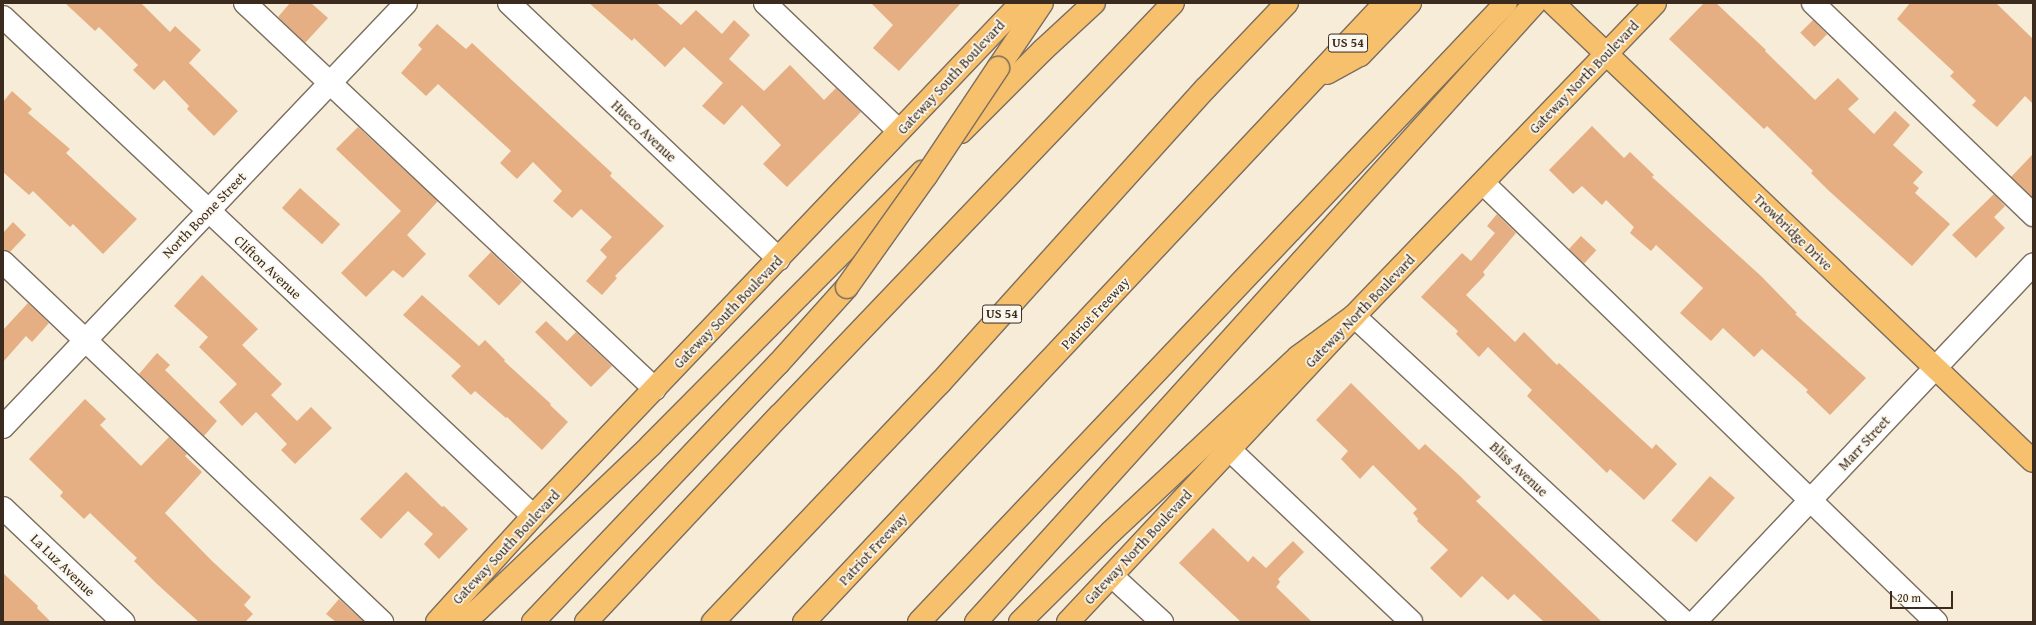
<!DOCTYPE html>
<html>
<head>
<meta charset="utf-8">
<style>
	body { margin:0 }
	#map { position:relative; width:2036px; height:625px; overflow:hidden; background:#f6ecd7; font-family:"Gentium Book Plus",serif }
	div>[style] { position:absolute }
	[style*='--x'] { left:calc(var(--x)*1px); top:calc(var(--y)*1px); width:calc(var(--w)*1px); rotate:calc(var(--a)*1deg) }
	.building>* { inset:0; background:#e6ae83; transform-origin:0 0 }
	.roads { filter:drop-shadow(1px 0 #7c6e5f) drop-shadow(-1px 0 #7c6e5f) drop-shadow(0 1px #7c6e5f) drop-shadow(0 -1px #7c6e5f) }
	.minor>* { height:22px; margin:-11px; padding:0 11px; transform-origin:11px; border-radius:11px; background:#fff }
	.major>* { height:22px; margin:-11px; padding:0 11px; transform-origin:11px; border-radius:11px; background:#f7c06c }
	.highway>* { height:22px; margin:-11px; padding:0 11px; transform-origin:11px; border-radius:11px; background:#f7c06c }
	.bridges { filter:drop-shadow(1px 0 #7c6e5f) drop-shadow(-1px 0 #7c6e5f) drop-shadow(0 1px #7c6e5f) drop-shadow(0 -1px #7c6e5f) }
	.highway-bridge>* { height:22px; margin:-11px; padding:0 11px; transform-origin:11px; border-radius:11px; background:#f7c06c }
	span { translate:-50% -50%; white-space:nowrap; text-align:center; line-height:1.15; -webkit-text-stroke:3.5px #fbf7ec; paint-order:stroke }
	.shield-label span { padding:1px 3px; background:#fbf7ec; border:1px solid; border-radius:3px; -webkit-text-stroke-width:0 }
	.shield-label { font-size:13px; color:#3b2a1e; font-weight:700 }
	.street-label { font-size:14px; color:#3b2a1e }
	.frame { position:absolute; inset:0; border:4px solid #3b2a1e; pointer-events:none }
	.scale { position:absolute; left:1890px; top:591px; width:63px; height:18px; box-sizing:border-box; border:2px solid #3b2a1e; border-top:0; padding-left:5px; font-size:12px; line-height:14px; white-space:nowrap; color:#3b2a1e; -webkit-text-stroke:3px #fbf7ec; paint-order:stroke }
</style>
</head>
<body>
<div id="map">
	<div class="building">
		<i style="clip-path:polygon(65px 3px,141px 3px,170px 32px,175px 26px,201px 50px,189px 63px,238px 111px,214px 136px,187px 109px,189px 106px,164px 80px,154px 90px,133px 70px,138px 65px,99px 27px,95px 31px)"></i>
		<i style="clip-path:polygon(290px 3px,311px 3px,328px 18px,305px 43px,278px 17px)"></i>
		<i style="clip-path:polygon(589px 3px,656px 3px,681px 25px,696px 10px,722px 34px,734px 20px,750px 35px,729px 59px,764px 91px,790px 65px,824px 100px,836px 88px,861px 112px,787px 187px,763px 164px,781px 145px,742px 105px,724px 125px,702px 106px,723px 83px,684px 47px,665px 67px,634px 38px,632px 41px)"></i>
		<i style="clip-path:polygon(871px 3px,961px 3px,899px 71px,873px 48px,893px 25px)"></i>
		<i style="clip-path:polygon(1704px 3px,1716px 3px,1766px 50px,1765px 51px,1815px 100px,1838px 78px,1859px 99px,1848px 109px,1874px 134px,1895px 111px,1910px 125px,1893px 145px,1923px 172px,1913px 183px,1919px 188px,1915px 193px,1950px 224px,1912px 266px,1828px 190px,1811px 173px,1813px 171px,1767px 126px,1764px 129px,1669px 39px)"></i>
		<i style="clip-path:polygon(1910px 3px,1996px 3px,2033px 39px,2033px 104px,2025px 96px,1997px 127px,1972px 105px,1976px 101px,1950px 76px,1954px 72px,1897px 19px)"></i>
		<i style="left:1813px;top:20px;width:20px;height:18px;rotate:45deg"></i>
		<i style="clip-path:polygon(437px 24px,466px 49px,472px 43px,612px 173px,610px 176px,664px 226px,615px 276px,617px 278px,602px 295px,586px 281px,607px 257px,600px 250px,612px 237px,581px 209px,572px 218px,553px 201px,562px 191px,533px 162px,517px 179px,500px 163px,511px 151px,438px 84px,426px 96px,401px 73px,422px 49px,418px 45px)"></i>
		<i style="clip-path:polygon(12px 91px,32px 109px,28px 113px,70px 149px,66px 153px,137px 219px,103px 254px,73px 224px,70px 227px,33px 191px,29px 195px,3px 172px,3px 102px)"></i>
		<i style="clip-path:polygon(1592px 126px,1624px 158px,1630px 152px,1654px 175px,1652px 177px,1761px 276px,1797px 313px,1795px 314px,1866px 378px,1830px 415px,1806px 392px,1808px 390px,1762px 349px,1754px 357px,1723px 328px,1711px 341px,1680px 313px,1703px 288px,1656px 245px,1651px 251px,1630px 233px,1634px 227px,1606px 200px,1602px 205px,1582px 186px,1573px 194px,1549px 170px)"></i>
		<i style="clip-path:polygon(358px 127px,438px 201px,407px 235px,426px 254px,403px 278px,393px 270px,366px 297px,341px 273px,401px 211px,336px 149px)"></i>
		<i style="clip-path:polygon(2033px 154px,2033px 198px,2011px 177px)"></i>
		<i style="left:300px;top:188px;width:54px;height:27px;rotate:42deg"></i>
		<i style="clip-path:polygon(1994px 194px,2005px 206px,1994px 217px,2005px 228px,1976px 258px,1952px 235px)"></i>
		<i style="clip-path:polygon(1497px 214px,1516px 233px,1483px 272px,1485px 275px,1466px 295px,1515px 342px,1524px 332px,1557px 365px,1559px 363px,1652px 449px,1656px 444px,1677px 464px,1644px 500px,1610px 469px,1607px 473px,1527px 396px,1532px 390px,1488px 347px,1479px 357px,1456px 334px,1458px 331px,1421px 297px,1462px 253px,1471px 261px,1495px 233px,1487px 226px)"></i>
		<i style="clip-path:polygon(13px 222px,26px 235px,10px 252px,3px 250px,3px 233px)"></i>
		<i style="left:1581px;top:236px;width:21px;height:18px;rotate:43deg"></i>
		<i style="left:491px;top:252px;width:43px;height:33px;rotate:44deg"></i>
		<i style="clip-path:polygon(202px 275px,258px 329px,242px 345px,282px 384px,271px 395px,297px 421px,311px 407px,332px 428px,295px 464px,281px 450px,287px 444px,256px 412px,242px 426px,219px 402px,237px 384px,199px 347px,208px 337px,174px 306px)"></i>
		<i style="clip-path:polygon(422px 295px,479px 346px,485px 340px,505px 360px,504px 361px,551px 404px,550px 405px,568px 422px,542px 450px,507px 417px,506px 418px,475px 391px,471px 395px,451px 376px,461px 366px,403px 315px)"></i>
		<i style="clip-path:polygon(28px 303px,49px 323px,32px 342px,26px 336px,3px 362px,3px 330px)"></i>
		<i style="clip-path:polygon(546px 321px,567px 341px,576px 332px,612px 366px,591px 387px,535px 332px)"></i>
		<i style="clip-path:polygon(157px 353px,170px 365px,165px 370px,217px 421px,204px 436px,139px 374px)"></i>
		<i style="clip-path:polygon(1351px 383px,1419px 450px,1425px 444px,1460px 476px,1481px 497px,1476px 501px,1602px 622px,1544px 622px,1514px 594px,1508px 600px,1482px 576px,1461px 598px,1430px 568px,1448px 550px,1417px 521px,1418px 519px,1413px 513px,1417px 509px,1373px 465px,1360px 479px,1341px 459px,1348px 451px,1316px 420px)"></i>
		<i style="clip-path:polygon(85px 399px,106px 419px,100px 425px,141px 466px,169px 437px,187px 454px,185px 456px,202px 472px,165px 513px,212px 561px,251px 597px,244px 605px,253px 614px,245px 622px,199px 622px,157px 584px,134px 561px,137px 558px,90px 513px,84px 519px,60px 496px,63px 492px,29px 459px)"></i>
		<i style="clip-path:polygon(406px 472px,442px 507px,444px 506px,468px 529px,439px 559px,424px 544px,433px 534px,408px 511px,381px 539px,360px 519px)"></i>
		<i style="left:1710px;top:476px;width:33px;height:59px;rotate:41deg"></i>
		<i style="clip-path:polygon(1213px 528px,1248px 562px,1253px 556px,1266px 568px,1293px 541px,1304px 552px,1278px 579px,1280px 582px,1276px 587px,1312px 622px,1241px 622px,1200px 583px,1179px 563px)"></i>
		<i style="clip-path:polygon(3px 573px,38px 606px,37px 608px,51px 622px,3px 622px)"></i>
		<i style="clip-path:polygon(339px 599px,364px 622px,336px 622px,326px 614px)"></i>
	</div>
	<div class="roads">
		<div class="minor">
			<i style="--x:245;--y:3;--w:563;--a:43.27"></i>
			<i style="--x:509;--y:3;--w:372;--a:43.5"></i>
			<i style="--x:765;--y:3;--w:185;--a:43.7"></i>
			<i style="--x:1813;--y:3;--w:306;--a:43.9"></i>
			<i style="--x:3;--y:17;--w:728;--a:43.27"></i>
			<i style="--x:1483;--y:183;--w:631;--a:44.1"></i>
			<i style="--x:3;--y:262;--w:523;--a:43.53"></i>
			<i style="--x:1354;--y:316;--w:450;--a:42.8"></i>
			<i style="--x:3;--y:427;--w:585;--a:-46.45"></i>
			<i style="--x:1229;--y:449;--w:251;--a:43.5"></i>
			<i style="--x:3;--y:508;--w:166;--a:43.5"></i>
			<i style="--x:1112;--y:576;--w:68;--a:42.6"></i>
			<i style="--x:1695;--y:622;--w:492;--a:-46.6"></i>
		</div>
		<div class="major">
			<i style="--x:1553;--y:3;--w:663;--a:43.66"></i>
			<i style="--x:437;--y:622;--w:143;--a:-47.8"></i>
			<i style="--x:533;--y:516;--w:708;--a:-46.43"></i>
			<i style="--x:1068;--y:622;--w:419;--a:-46.9"></i>
			<i style="--x:1354;--y:316;--w:434;--a:-46.1"></i>
		</div>
		<div class="highway">
			<i style="--x:998;--y:68;--w:78;--a:-55.9"></i>
			<i style="--x:1327;--y:73;--w:38;--a:-29"></i>
			<i style="--x:1360;--y:55;--w:72;--a:-46.1"></i>
			<i style="--x:961;--y:132;--w:116;--a:-45"></i>
			<i style="--x:1043;--y:50;--w:69;--a:-42.7"></i>
			<i style="--x:463;--y:622;--w:19;--a:-39"></i>
			<i style="--x:478;--y:610;--w:239;--a:-43.6"></i>
			<i style="--x:651;--y:445;--w:385;--a:-45.2"></i>
			<i style="--x:533;--y:622;--w:356;--a:-46.5"></i>
			<i style="--x:778;--y:364;--w:103;--a:-48.1"></i>
			<i style="--x:586;--y:622;--w:284;--a:-46.9"></i>
			<i style="--x:780;--y:415;--w:569;--a:-46.35"></i>
			<i style="--x:713;--y:622;--w:330;--a:-46.5"></i>
			<i style="--x:940;--y:383;--w:396;--a:-48"></i>
			<i style="--x:1205;--y:89;--w:119;--a:-46.4"></i>
			<i style="--x:804;--y:622;--w:849;--a:-46.81"></i>
			<i style="--x:919;--y:622;--w:853;--a:-46.52"></i>
			<i style="--x:976;--y:622;--w:834;--a:-47.92"></i>
			<i style="--x:1020;--y:622;--w:128;--a:-44.7"></i>
			<i style="--x:1111;--y:532;--w:256;--a:-43.1"></i>
			<i style="--x:1298;--y:357;--w:69;--a:-36.2"></i>
		</div>
	</div>
	<div class="bridges">
		<div class="highway-bridge">
			<i style="--x:847;--y:287;--w:136;--a:-54.6"></i>
			<i style="--x:926;--y:176;--w:130;--a:-56.3"></i>
		</div>
	</div>
	<div class="shield-label">
		<span style="left:1348px;top:43px">US 54</span>
		<span style="left:1002px;top:314px">US 54</span>
	</div>
	<div class="street-label">
		<span style="left:951px;top:77px;rotate:-47deg">Gateway South Boulevard</span>
		<span style="left:1584px;top:77px;rotate:-46deg">Gateway North Boulevard</span>
		<span style="left:644px;top:131px;rotate:43deg">Hueco Avenue</span>
		<span style="left:204px;top:215px;rotate:-46deg">North Boone Street</span>
		<span style="left:1793px;top:232px;rotate:44deg">Trowbridge Drive</span>
		<span style="left:268px;top:267px;rotate:43deg">Clifton Avenue</span>
		<span style="left:1360px;top:311px;rotate:-46deg">Gateway North Boulevard</span>
		<span style="left:728px;top:312px;rotate:-46deg">Gateway South Boulevard</span>
		<span style="left:1095px;top:313px;rotate:-47deg">Patriot Freeway</span>
		<span style="left:1864px;top:443px;rotate:-47deg">Marr Street</span>
		<span style="left:1519px;top:469px;rotate:43deg">Bliss Avenue</span>
		<span style="left:506px;top:547px;rotate:-47deg">Gateway South Boulevard</span>
		<span style="left:1138px;top:547px;rotate:-47deg">Gateway North Boulevard</span>
		<span style="left:873px;top:549px;rotate:-47deg">Patriot Freeway</span>
		<span style="left:63px;top:565px;rotate:44deg">La Luz Avenue</span>
	</div>
	<div class="frame"></div>
	<div class="scale">20 m</div>
</div>
</body>
</html>
